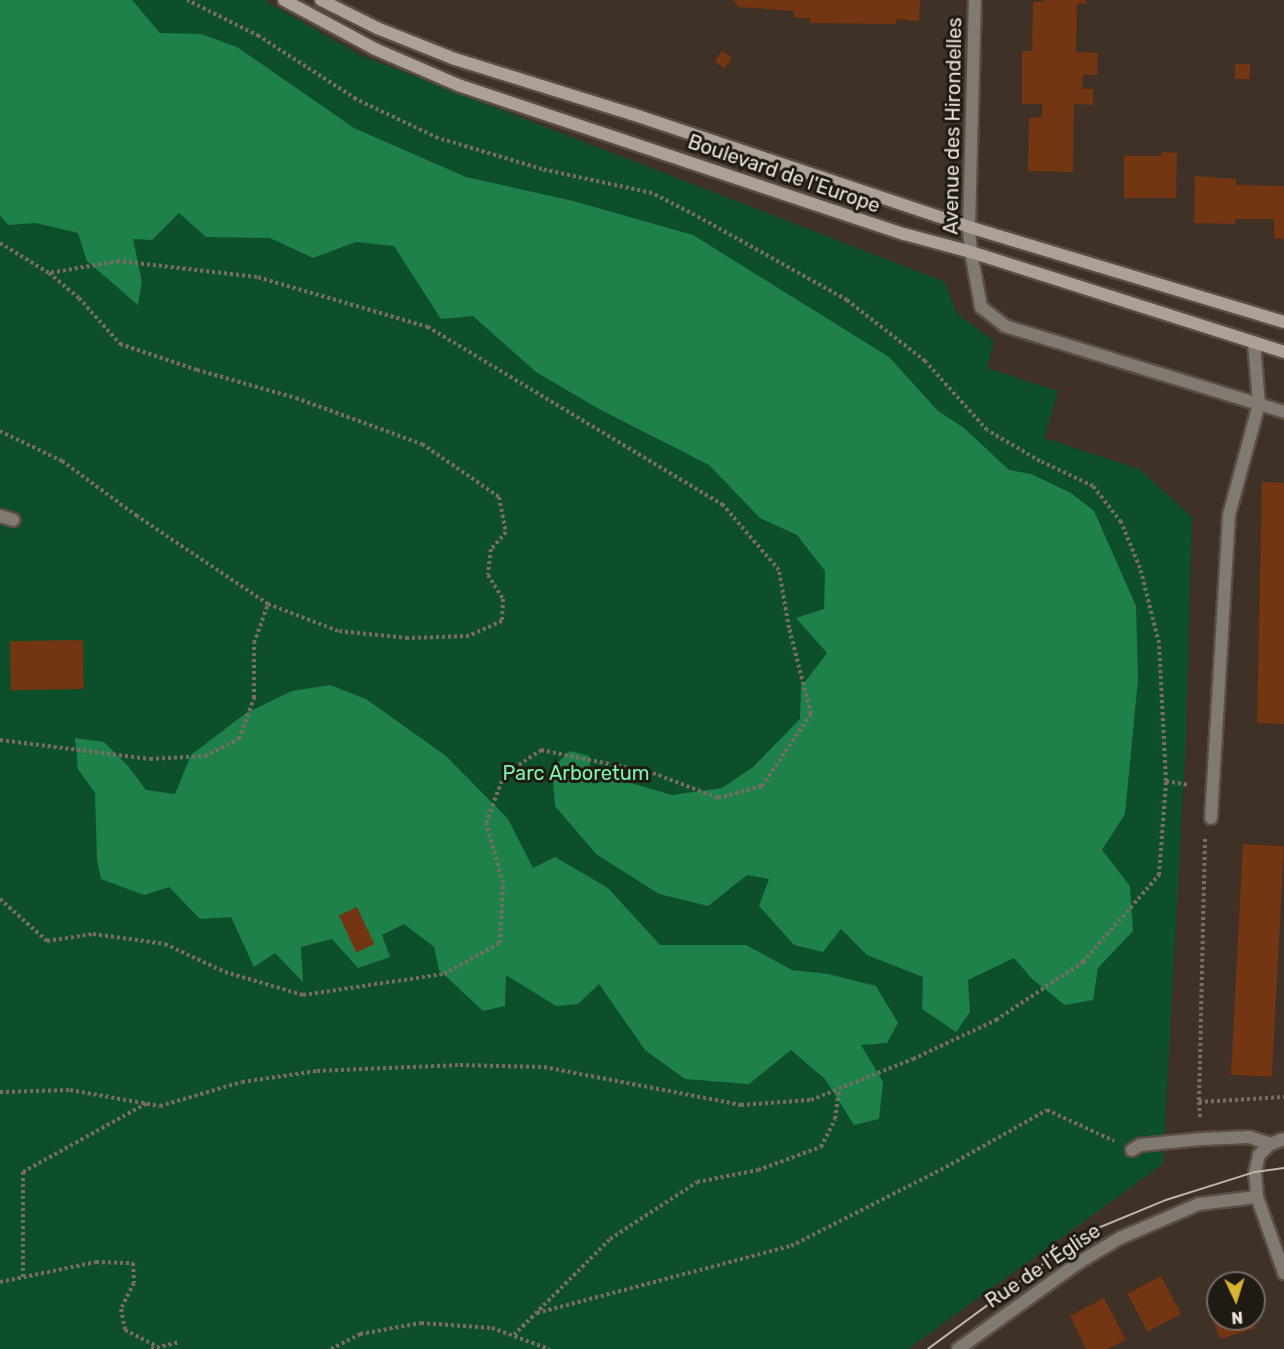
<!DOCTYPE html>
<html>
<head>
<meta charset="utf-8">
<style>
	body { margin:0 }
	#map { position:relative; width:1284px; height:1349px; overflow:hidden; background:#3f3125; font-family:Rubik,sans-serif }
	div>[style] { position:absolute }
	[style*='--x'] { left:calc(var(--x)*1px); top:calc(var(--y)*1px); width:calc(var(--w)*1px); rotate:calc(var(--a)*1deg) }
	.green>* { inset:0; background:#0d4f2b }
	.forest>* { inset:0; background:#1d8149 }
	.building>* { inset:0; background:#743513; transform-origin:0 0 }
	.path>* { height:4px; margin-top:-2px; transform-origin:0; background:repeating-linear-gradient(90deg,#796d62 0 3px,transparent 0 6px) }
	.roads { filter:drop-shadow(2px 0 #5b4d42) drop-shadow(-2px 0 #5b4d42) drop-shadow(0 2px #5b4d42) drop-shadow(0 -2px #5b4d42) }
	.lane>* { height:12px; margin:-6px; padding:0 6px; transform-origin:6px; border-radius:6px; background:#807a73 }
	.street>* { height:12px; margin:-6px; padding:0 6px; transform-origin:6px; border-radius:6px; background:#807a73 }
	.secondary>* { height:12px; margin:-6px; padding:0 6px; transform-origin:6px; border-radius:6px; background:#aba196 }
	.tram>* { height:1.5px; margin:-0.75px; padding:0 0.75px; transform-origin:0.75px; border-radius:0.75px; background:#beb4ac }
	span { translate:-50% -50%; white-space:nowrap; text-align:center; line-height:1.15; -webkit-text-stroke:6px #201a15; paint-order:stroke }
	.street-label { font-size:20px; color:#ece3dc }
	.park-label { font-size:20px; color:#7ef6a9 }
	.north { position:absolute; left:1206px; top:1271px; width:60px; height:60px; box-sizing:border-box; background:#201a15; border:2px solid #726a65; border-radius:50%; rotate:176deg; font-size:16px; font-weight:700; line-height:24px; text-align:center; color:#ece3dc }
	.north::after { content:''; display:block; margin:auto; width:21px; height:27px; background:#d8b434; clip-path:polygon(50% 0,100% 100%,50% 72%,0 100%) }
</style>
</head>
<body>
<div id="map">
	<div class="green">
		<i style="clip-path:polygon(0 0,264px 0,360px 55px,945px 282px,956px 313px,994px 341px,987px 368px,1058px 391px,1044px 438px,1139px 469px,1192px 517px,1186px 736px,1163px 1164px,908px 1349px,0 1349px)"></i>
	</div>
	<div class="forest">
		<i style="clip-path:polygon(0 0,132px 0,160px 33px,201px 34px,237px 47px,354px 128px,466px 177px,573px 201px,693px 235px,889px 357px,938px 411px,964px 428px,1009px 470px,1031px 474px,1071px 493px,1094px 511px,1136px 606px,1138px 679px,1125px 814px,1102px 850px,1130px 886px,1133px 931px,1098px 968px,1093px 1000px,1065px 1005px,1032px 979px,1014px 958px,968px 980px,970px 1012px,956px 1032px,922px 1009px,923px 977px,867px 955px,841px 929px,823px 952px,794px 945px,759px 906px,769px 879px,747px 875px,708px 906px,659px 894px,596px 854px,555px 806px,552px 768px,570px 751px,589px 756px,592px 784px,617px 779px,672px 795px,722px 788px,753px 767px,800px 719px,801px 687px,827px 653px,796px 618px,824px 609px,825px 571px,797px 535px,760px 518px,709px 465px,599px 409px,536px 372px,473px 316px,441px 319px,394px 246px,356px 242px,313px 258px,270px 238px,206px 237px,179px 213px,152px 240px,133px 239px,142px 282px,138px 305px,87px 261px,78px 233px,36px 223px,8px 225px,0 215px)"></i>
		<i style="clip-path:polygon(330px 685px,366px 699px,446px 756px,508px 819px,533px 868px,555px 857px,608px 888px,660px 945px,746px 945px,792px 970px,828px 974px,876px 986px,898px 1023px,887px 1043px,861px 1045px,883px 1082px,879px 1119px,854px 1125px,825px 1079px,791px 1050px,749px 1084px,685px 1079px,645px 1050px,599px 984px,578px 1004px,556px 1006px,506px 975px,505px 1006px,483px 1011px,439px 970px,434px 947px,404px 924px,382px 935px,390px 957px,358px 968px,332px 939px,301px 947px,303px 982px,275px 953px,254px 967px,231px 917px,200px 919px,169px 887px,144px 895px,101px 879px,97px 860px,95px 793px,78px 769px,75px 738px,104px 742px,128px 766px,146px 790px,175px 794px,191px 755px,246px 713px,292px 691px)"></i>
	</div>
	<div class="building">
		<i style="clip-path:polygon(733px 0,920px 0,919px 21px,897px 19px,896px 24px,810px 23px,810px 18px,794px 18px,794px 11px,739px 7px)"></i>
		<i style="clip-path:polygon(1044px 0,1086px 0,1086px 4px,1077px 3px,1076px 52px,1098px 53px,1097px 75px,1083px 75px,1082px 89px,1093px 89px,1093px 105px,1074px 104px,1073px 172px,1028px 171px,1029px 118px,1042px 117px,1042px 104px,1022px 104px,1022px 51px,1032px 51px,1033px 2px,1044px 2px)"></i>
		<i style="left:722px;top:51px;width:12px;height:13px;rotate:35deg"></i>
		<i style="left:1235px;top:64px;width:15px;height:15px"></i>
		<i style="clip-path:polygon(1162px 152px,1177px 153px,1176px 198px,1124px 198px,1124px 156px,1161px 156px)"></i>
		<i style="clip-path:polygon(1195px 176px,1236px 179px,1236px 185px,1284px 186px,1284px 239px,1274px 238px,1274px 219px,1235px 219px,1235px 224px,1194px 223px)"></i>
		<i style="clip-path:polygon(1262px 482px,1284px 483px,1284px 724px,1257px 723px)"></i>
		<i style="left:83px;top:640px;width:49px;height:73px;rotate:89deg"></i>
		<i style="left:1243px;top:844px;width:41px;height:231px;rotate:3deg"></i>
		<i style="left:357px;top:907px;width:41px;height:20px;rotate:65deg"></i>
		<i style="left:1161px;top:1276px;width:43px;height:38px;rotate:62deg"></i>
		<i style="clip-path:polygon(1104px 1298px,1126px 1340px,1107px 1349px,1086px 1349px,1070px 1316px)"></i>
		<i style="clip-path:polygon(1218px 1300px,1218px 1319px,1253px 1319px,1256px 1328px,1220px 1339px,1207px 1304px)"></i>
	</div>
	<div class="path">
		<i style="--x:0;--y:243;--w:57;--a:31.5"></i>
		<i style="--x:49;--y:273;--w:39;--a:40"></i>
		<i style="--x:79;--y:298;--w:62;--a:48.3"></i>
		<i style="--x:120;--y:344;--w:81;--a:18.7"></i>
		<i style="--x:197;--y:370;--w:103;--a:15.8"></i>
		<i style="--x:296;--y:398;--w:134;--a:20.1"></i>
		<i style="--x:422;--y:444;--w:93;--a:34.5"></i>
		<i style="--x:499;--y:497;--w:36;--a:79"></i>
		<i style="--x:506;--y:532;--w:23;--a:131"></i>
		<i style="--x:491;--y:549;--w:26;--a:97"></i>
		<i style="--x:488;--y:575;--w:28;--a:58"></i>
		<i style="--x:503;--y:599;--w:22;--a:93"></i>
		<i style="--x:502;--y:621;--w:36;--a:156"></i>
		<i style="--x:469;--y:636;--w:61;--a:178.1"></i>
		<i style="--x:408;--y:638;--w:70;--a:-174.3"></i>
		<i style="--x:338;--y:631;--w:75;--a:-158.9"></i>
		<i style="--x:268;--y:604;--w:158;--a:-146.1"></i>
		<i style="--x:137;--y:516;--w:93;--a:-143.7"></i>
		<i style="--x:62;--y:461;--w:69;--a:-154.2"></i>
		<i style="--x:0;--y:740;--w:151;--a:7.2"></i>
		<i style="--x:150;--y:759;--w:55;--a:-3.1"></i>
		<i style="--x:205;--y:756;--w:38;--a:-27"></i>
		<i style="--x:239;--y:739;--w:44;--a:-69.9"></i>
		<i style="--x:254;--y:698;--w:55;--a:-90"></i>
		<i style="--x:254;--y:643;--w:41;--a:-70.3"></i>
		<i style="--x:1166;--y:781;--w:23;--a:10"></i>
		<i style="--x:1205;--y:839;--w:263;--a:91.3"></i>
		<i style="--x:1199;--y:1102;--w:85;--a:-3.4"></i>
		<i style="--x:0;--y:899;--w:63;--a:41.8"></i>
		<i style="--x:47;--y:941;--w:47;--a:-8.7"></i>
		<i style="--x:93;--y:934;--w:73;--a:7.9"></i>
		<i style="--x:165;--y:944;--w:66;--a:25"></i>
		<i style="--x:225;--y:972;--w:81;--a:16.4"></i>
		<i style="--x:303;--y:995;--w:143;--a:-8.5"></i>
		<i style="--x:444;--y:974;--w:64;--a:-29"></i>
		<i style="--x:500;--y:943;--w:60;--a:-87.1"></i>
		<i style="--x:503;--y:883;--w:62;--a:-105.8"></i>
		<i style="--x:486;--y:823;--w:51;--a:-69.4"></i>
		<i style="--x:504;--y:775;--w:45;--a:-34"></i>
		<i style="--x:541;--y:750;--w:114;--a:11.6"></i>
		<i style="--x:653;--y:773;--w:70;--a:21"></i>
		<i style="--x:718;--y:798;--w:46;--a:-15.3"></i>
		<i style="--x:762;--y:786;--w:87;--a:-55.8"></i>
		<i style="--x:811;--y:714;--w:89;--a:-104.3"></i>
		<i style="--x:789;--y:628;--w:59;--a:-99.8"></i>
		<i style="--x:779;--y:570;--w:86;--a:-130.7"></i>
		<i style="--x:723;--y:505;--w:345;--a:-148.9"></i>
		<i style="--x:428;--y:327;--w:178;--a:-163.7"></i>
		<i style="--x:257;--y:277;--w:139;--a:-173.4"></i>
		<i style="--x:119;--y:261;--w:71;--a:170.3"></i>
		<i style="--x:0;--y:1092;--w:70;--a:-1.6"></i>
		<i style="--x:70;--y:1090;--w:91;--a:10.1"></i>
		<i style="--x:160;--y:1106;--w:85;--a:-16.3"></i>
		<i style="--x:242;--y:1082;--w:76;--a:-8.3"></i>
		<i style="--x:317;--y:1071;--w:143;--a:-2.4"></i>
		<i style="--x:460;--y:1065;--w:84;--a:1.4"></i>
		<i style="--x:544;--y:1067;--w:201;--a:10.9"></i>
		<i style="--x:741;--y:1105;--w:70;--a:-4.1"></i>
		<i style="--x:811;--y:1100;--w:110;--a:-21.9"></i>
		<i style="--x:913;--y:1059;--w:92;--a:-25.2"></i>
		<i style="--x:996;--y:1020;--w:105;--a:-33.7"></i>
		<i style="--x:1083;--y:962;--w:116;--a:-48.9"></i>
		<i style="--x:1159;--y:875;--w:94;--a:-85.7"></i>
		<i style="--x:1166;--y:781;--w:138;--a:-92.9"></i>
		<i style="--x:1159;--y:643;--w:77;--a:-104.2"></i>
		<i style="--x:1140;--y:568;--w:50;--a:-112.4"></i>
		<i style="--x:1121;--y:522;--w:46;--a:-127.9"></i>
		<i style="--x:1093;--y:486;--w:59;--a:-154.7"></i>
		<i style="--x:1040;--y:461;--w:61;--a:-149.7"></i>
		<i style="--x:987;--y:430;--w:93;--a:-131.9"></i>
		<i style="--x:925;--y:361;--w:99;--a:-142"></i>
		<i style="--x:847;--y:300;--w:174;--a:-150.8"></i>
		<i style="--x:695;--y:215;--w:48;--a:-152.9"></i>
		<i style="--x:652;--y:193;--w:113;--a:-167.7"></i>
		<i style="--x:542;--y:169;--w:109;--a:-163.4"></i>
		<i style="--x:438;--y:138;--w:91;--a:-154.6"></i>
		<i style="--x:356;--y:99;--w:116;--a:-147"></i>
		<i style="--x:259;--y:36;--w:80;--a:-153.4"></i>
		<i style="--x:1199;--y:1102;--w:15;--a:86"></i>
		<i style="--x:23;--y:1277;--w:105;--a:-90"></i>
		<i style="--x:23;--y:1172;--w:142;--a:-29.1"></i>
		<i style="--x:0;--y:1282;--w:98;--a:-11.8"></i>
		<i style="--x:96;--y:1262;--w:37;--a:2"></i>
		<i style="--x:133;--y:1263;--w:20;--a:87"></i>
		<i style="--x:134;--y:1283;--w:29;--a:117"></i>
		<i style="--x:121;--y:1309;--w:21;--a:79"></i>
		<i style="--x:125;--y:1330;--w:36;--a:27"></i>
		<i style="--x:537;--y:1313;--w:263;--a:-14.8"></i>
		<i style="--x:791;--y:1246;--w:174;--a:-27"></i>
		<i style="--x:946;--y:1167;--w:116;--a:-29.4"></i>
		<i style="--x:1047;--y:1110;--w:74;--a:24.8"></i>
		<i style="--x:514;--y:1335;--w:136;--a:-45"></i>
		<i style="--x:610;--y:1239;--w:104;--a:-33.2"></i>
		<i style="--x:697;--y:1182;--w:62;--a:-11.1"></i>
		<i style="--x:758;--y:1170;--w:67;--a:-20.1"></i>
		<i style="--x:821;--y:1147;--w:31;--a:-63"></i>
		<i style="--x:835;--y:1119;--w:30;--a:-82"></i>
		<i style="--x:151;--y:1349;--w:30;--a:-14"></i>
		<i style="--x:331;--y:1349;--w:33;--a:-27"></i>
		<i style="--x:360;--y:1334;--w:62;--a:-10.2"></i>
		<i style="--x:421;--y:1323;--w:71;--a:4"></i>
		<i style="--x:492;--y:1328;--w:61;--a:20.2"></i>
	</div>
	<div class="roads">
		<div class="lane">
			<i style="--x:971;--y:252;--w:56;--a:79.7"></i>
			<i style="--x:981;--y:307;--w:31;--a:38"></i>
			<i style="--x:1005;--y:326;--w:292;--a:17.1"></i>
			<i style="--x:0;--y:516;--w:14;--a:17"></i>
			<i style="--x:1211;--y:818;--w:304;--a:-86.6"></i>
			<i style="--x:1229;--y:515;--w:115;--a:-74.9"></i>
			<i style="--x:1259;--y:404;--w:61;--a:-94.7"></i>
			<i style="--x:1132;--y:1150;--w:9;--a:-32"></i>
			<i style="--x:1140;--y:1145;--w:62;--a:-5.5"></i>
			<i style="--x:1202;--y:1139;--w:47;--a:-2.4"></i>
			<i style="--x:1249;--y:1137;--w:22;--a:18"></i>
		</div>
		<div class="street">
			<i style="--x:971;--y:252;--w:25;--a:-95"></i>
			<i style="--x:969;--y:227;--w:227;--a:-88.5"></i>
			<i style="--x:1284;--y:1139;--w:15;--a:160"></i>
			<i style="--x:1270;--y:1144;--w:16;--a:135"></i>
			<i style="--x:1259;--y:1155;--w:17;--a:103"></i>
			<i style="--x:1255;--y:1172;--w:25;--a:85"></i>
			<i style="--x:1257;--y:1197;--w:81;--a:70.4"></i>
			<i style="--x:958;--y:1349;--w:148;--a:-35.6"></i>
			<i style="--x:1078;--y:1263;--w:49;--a:-30.8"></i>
			<i style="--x:1120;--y:1238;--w:86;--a:-23.3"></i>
			<i style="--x:1199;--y:1204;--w:58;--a:-6.9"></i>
		</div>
		<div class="secondary">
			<i style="--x:284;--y:0;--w:103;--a:28.3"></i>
			<i style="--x:375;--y:49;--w:90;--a:23.4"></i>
			<i style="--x:458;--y:85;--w:470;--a:18.5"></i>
			<i style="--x:904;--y:234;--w:69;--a:15"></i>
			<i style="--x:971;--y:252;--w:329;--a:17.7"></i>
			<i style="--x:321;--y:0;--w:63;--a:26.6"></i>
			<i style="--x:377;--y:28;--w:84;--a:21.7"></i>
			<i style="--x:455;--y:59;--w:185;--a:17.3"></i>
			<i style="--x:632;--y:114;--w:355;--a:18.5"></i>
			<i style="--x:969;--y:227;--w:329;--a:16.8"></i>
		</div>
	</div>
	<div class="tram">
		<i style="--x:928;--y:1349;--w:196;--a:-36.3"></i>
		<i style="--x:1086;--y:1233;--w:87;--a:-22.4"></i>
		<i style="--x:1166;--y:1200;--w:93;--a:-17.5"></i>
		<i style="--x:1255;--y:1172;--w:29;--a:-8"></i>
	</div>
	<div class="street-label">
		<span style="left:953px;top:126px;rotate:-89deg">Avenue des Hirondelles</span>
		<span style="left:784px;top:174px;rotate:19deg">Boulevard de l'Europe</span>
		<span style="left:1043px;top:1266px;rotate:-34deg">Rue de l'Église</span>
	</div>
	<div class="park-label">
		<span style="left:576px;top:773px">Parc Arboretum</span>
	</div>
	<div class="north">N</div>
</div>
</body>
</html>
